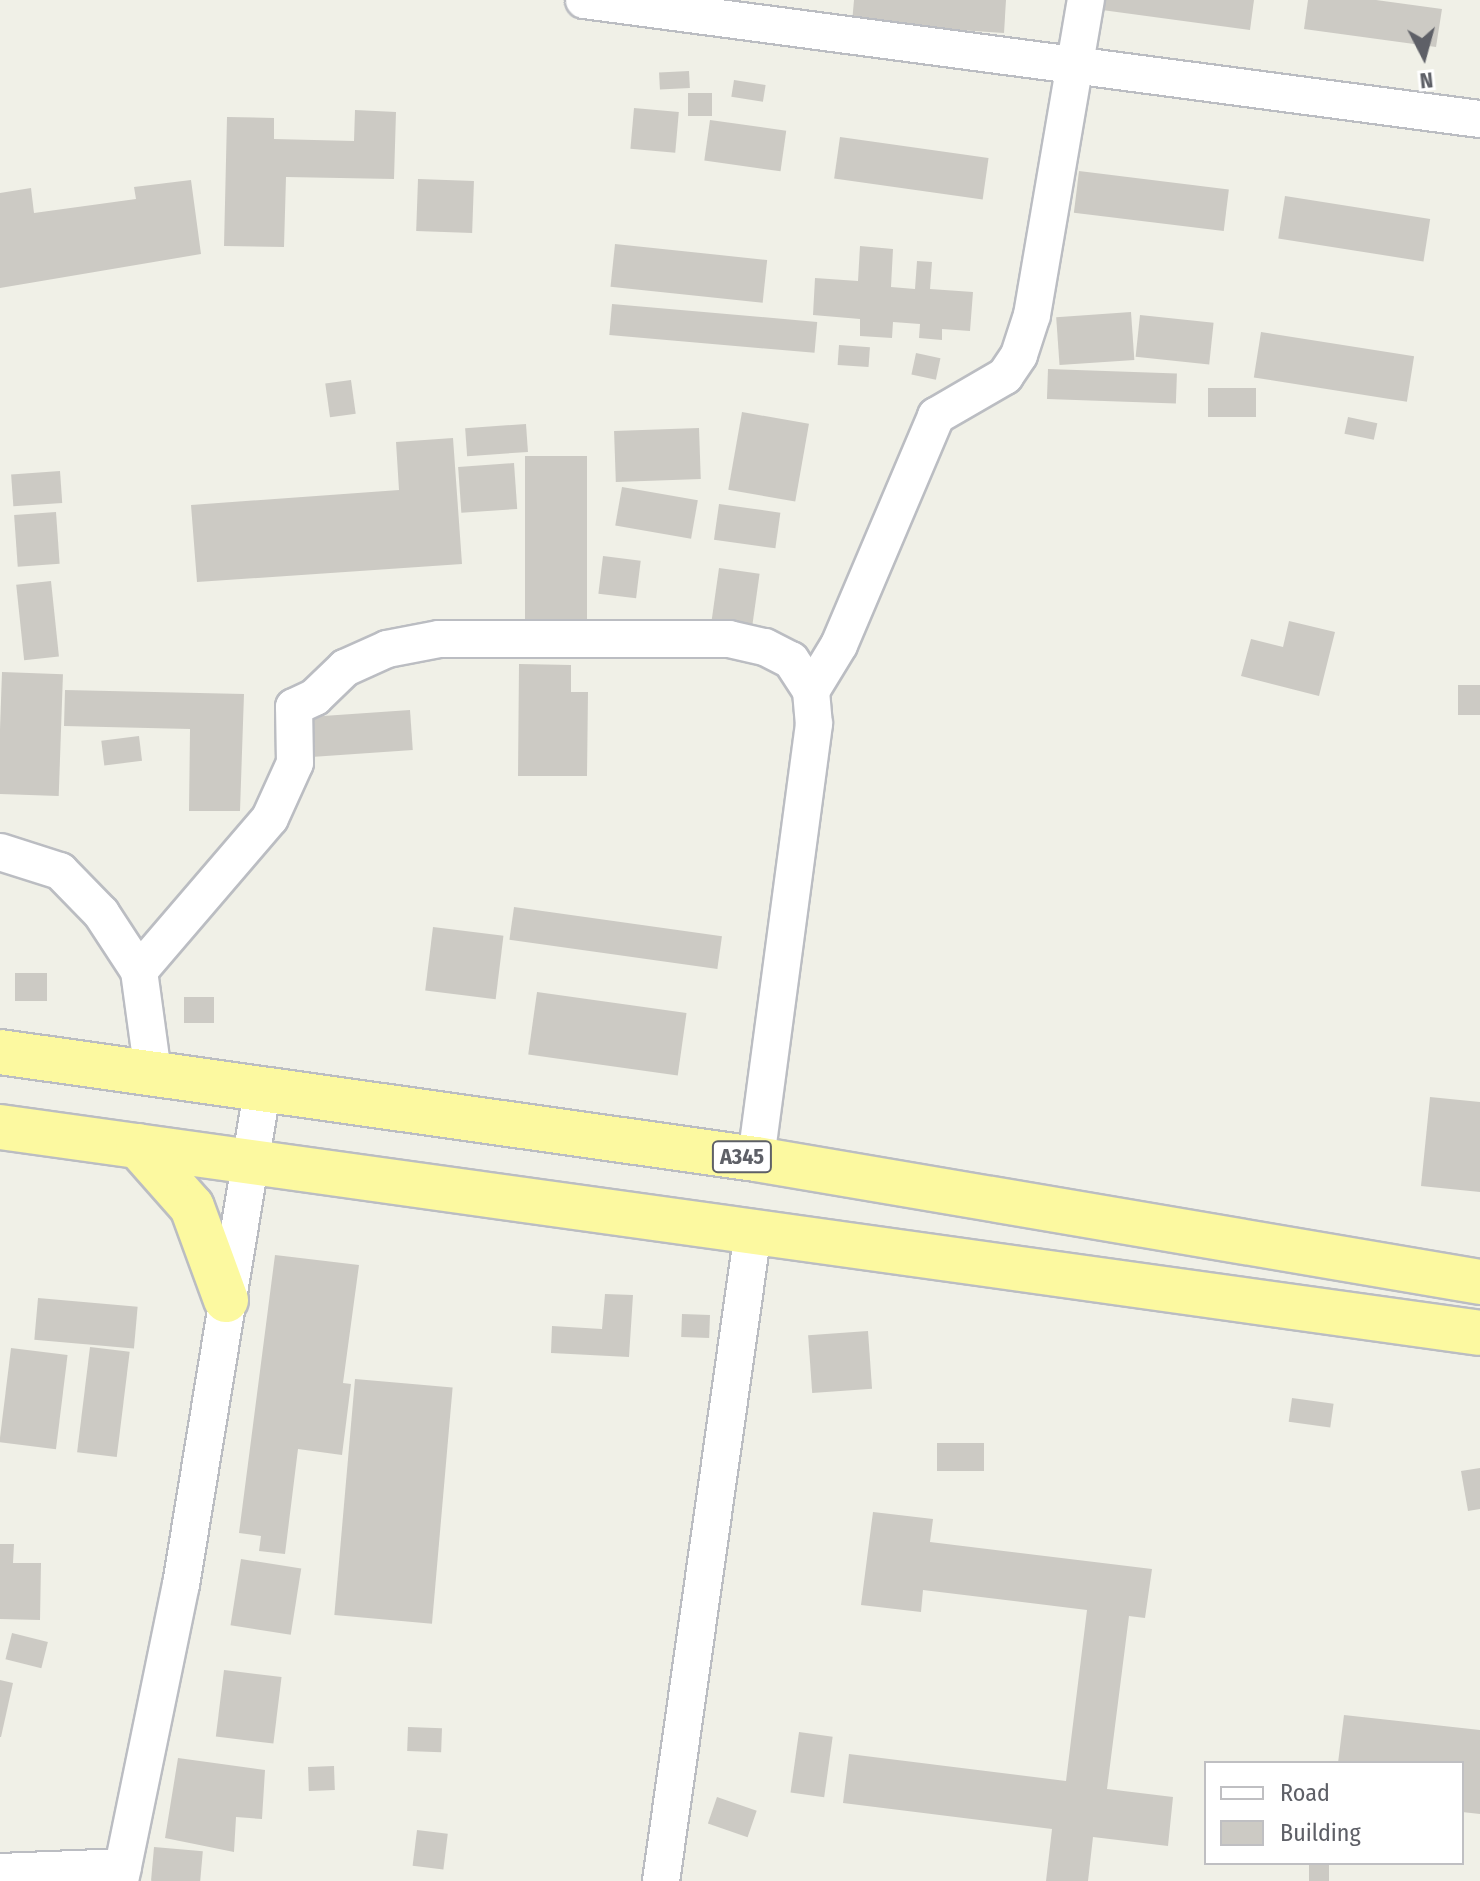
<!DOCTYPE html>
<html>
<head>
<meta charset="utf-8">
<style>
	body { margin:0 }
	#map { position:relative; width:1480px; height:1881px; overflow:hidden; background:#f0f0e7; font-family:"Fira Sans Condensed",sans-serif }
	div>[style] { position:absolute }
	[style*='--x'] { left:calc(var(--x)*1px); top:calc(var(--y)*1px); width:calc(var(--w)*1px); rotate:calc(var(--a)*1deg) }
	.building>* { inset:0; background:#cccac4; transform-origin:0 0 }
	.roads { filter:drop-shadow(2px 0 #bbbdc2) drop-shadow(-2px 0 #bbbdc2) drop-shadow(0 2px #bbbdc2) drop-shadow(0 -2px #bbbdc2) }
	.minor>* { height:36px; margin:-18px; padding:0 18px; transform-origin:18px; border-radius:18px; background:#fff }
	.trunk>* { height:44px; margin:-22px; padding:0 22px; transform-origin:22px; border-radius:22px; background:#fcf9a0 }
	span { translate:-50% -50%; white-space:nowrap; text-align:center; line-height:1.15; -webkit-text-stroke:7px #fff; paint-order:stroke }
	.shield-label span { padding:2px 6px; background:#fff; border:2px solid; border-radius:6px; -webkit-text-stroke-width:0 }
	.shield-label { font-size:22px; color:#5e6067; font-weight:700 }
	.legend { position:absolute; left:1204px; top:1761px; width:260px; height:104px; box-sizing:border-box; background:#fff; border:2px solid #bfbfc2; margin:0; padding:10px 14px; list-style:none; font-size:24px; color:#5e6067 }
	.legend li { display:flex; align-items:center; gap:16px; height:40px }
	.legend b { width:40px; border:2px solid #bfbfc2 }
	.north { position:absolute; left:1384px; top:16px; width:80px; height:80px; -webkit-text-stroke:6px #fff; paint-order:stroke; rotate:174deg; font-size:22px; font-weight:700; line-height:32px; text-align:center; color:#5e6067 }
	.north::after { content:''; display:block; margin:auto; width:28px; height:36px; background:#5e6067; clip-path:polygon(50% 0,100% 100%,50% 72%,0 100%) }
</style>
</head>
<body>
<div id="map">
	<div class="building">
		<i style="clip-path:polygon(854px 0,1006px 0,1004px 33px,852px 23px)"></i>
		<i style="clip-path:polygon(1103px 0,1254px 0,1250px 30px,1102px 10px)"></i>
		<i style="clip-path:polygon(1308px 0,1376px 0,1442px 9px,1436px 47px,1304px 29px)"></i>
		<i style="left:689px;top:71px;width:17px;height:30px;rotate:87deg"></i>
		<i style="left:734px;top:80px;width:32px;height:17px;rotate:9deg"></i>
		<i style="left:688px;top:93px;width:24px;height:23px"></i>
		<i style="left:634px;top:108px;width:45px;height:41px;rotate:5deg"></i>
		<i style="clip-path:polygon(355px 110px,396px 112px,394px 179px,286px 177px,284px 247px,224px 246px,227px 117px,274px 118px,274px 139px,354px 141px)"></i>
		<i style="left:710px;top:120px;width:77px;height:41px;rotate:8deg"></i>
		<i style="left:840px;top:137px;width:150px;height:42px;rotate:8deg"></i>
		<i style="left:1079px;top:171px;width:151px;height:42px;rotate:7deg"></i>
		<i style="left:418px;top:179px;width:56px;height:52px;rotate:2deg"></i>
		<i style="clip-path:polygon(191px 180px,201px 254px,0 288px,0 193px,31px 188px,34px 213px,136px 199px,134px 187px)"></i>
		<i style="left:1285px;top:196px;width:147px;height:43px;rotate:9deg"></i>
		<i style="left:615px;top:244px;width:153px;height:43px;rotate:6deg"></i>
		<i style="clip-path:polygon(860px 246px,893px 249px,891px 287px,915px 289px,917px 261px,932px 262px,930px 289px,973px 292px,970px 331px,942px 329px,942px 340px,919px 338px,920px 324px,893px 322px,892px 338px,860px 336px,860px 319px,813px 315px,815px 278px,858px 281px)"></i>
		<i style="left:612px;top:304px;width:206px;height:31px;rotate:5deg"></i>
		<i style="left:1131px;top:312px;width:48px;height:75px;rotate:86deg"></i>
		<i style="left:1140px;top:315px;width:74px;height:42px;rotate:6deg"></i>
		<i style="left:1261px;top:332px;width:155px;height:46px;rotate:9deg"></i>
		<i style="left:839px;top:345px;width:31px;height:20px;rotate:4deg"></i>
		<i style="left:916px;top:353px;width:25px;height:22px;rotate:12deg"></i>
		<i style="left:1048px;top:369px;width:129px;height:30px;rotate:2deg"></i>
		<i style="left:351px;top:380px;width:34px;height:26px;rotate:82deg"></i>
		<i style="left:1208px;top:388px;width:48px;height:29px"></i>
		<i style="left:742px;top:412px;width:68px;height:79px;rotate:10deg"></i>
		<i style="left:1348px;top:417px;width:30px;height:17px;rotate:12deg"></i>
		<i style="left:526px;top:424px;width:28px;height:61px;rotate:86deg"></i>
		<i style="left:699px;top:428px;width:51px;height:85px;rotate:88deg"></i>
		<i style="clip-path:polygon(453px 438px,462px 564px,197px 582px,191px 505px,399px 490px,396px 442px)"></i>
		<i style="left:525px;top:456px;width:62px;height:170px"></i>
		<i style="left:514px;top:463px;width:46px;height:56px;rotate:86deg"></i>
		<i style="left:60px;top:471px;width:32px;height:49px;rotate:86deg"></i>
		<i style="left:622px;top:487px;width:77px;height:39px;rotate:10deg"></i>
		<i style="left:719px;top:504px;width:62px;height:36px;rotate:8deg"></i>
		<i style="left:56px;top:512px;width:52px;height:42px;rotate:86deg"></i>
		<i style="left:603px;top:556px;width:38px;height:38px;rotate:7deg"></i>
		<i style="left:719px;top:568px;width:41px;height:67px;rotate:8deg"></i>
		<i style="left:51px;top:581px;width:76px;height:35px;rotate:84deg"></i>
		<i style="clip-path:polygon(1289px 621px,1335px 632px,1319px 696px,1241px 676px,1251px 639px,1283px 647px)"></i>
		<i style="clip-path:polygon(519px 664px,571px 665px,571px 692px,588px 692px,587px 776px,518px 776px)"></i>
		<i style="left:2px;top:672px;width:61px;height:122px;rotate:2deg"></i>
		<i style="left:1480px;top:685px;width:30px;height:22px;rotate:90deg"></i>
		<i style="clip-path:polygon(65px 690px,244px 694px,240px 811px,189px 811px,190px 729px,64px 726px)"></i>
		<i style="left:410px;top:710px;width:40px;height:109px;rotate:86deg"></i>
		<i style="left:139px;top:736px;width:25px;height:38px;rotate:83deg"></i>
		<i style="left:514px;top:907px;width:210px;height:33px;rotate:8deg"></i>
		<i style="left:433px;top:927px;width:71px;height:64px;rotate:7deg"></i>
		<i style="left:15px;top:973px;width:32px;height:28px"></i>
		<i style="left:537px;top:992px;width:151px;height:63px;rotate:8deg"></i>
		<i style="left:184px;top:997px;width:30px;height:26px"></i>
		<i style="clip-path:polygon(1430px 1097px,1480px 1102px,1480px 1192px,1421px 1186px)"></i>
		<i style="clip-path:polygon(275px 1255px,359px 1265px,343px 1383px,351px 1384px,342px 1455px,298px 1449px,285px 1554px,259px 1551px,261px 1536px,239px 1533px)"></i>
		<i style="clip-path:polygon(605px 1294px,633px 1295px,629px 1357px,551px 1353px,552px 1326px,602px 1329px)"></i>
		<i style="left:38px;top:1298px;width:100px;height:42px;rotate:5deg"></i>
		<i style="left:682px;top:1314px;width:28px;height:23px;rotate:2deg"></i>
		<i style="left:868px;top:1331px;width:58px;height:60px;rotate:86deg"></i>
		<i style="left:90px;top:1347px;width:40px;height:106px;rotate:7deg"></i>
		<i style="left:11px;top:1348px;width:57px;height:95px;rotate:7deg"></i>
		<i style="left:355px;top:1379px;width:98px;height:237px;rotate:5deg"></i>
		<i style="left:1292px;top:1398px;width:42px;height:24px;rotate:8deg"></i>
		<i style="left:984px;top:1443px;width:28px;height:47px;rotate:90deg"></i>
		<i style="clip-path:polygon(1480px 1468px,1480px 1509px,1468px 1511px,1461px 1471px)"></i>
		<i style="clip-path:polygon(873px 1512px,933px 1519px,930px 1542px,1152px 1569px,1145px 1618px,1129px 1616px,1107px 1789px,1173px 1797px,1168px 1846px,1093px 1837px,1088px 1881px,1046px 1881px,1052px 1829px,843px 1803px,849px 1754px,1066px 1781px,1087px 1610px,923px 1590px,921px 1612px,861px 1605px)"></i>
		<i style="clip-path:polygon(0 1544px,14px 1544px,13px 1563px,41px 1563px,40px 1620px,0 1619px)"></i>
		<i style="left:241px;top:1559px;width:61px;height:67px;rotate:9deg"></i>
		<i style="left:12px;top:1633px;width:37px;height:27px;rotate:14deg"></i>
		<i style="left:224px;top:1670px;width:58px;height:67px;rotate:7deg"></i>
		<i style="clip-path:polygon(0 1680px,13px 1683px,1px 1737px,0 1737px)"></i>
		<i style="clip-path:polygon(1344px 1715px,1480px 1730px,1480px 1814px,1462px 1812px,1462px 1763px,1338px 1763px)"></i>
		<i style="left:408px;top:1727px;width:34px;height:24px;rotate:2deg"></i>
		<i style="left:799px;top:1732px;width:34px;height:61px;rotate:8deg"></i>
		<i style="clip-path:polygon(178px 1758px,265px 1770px,262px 1819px,236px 1817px,234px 1852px,165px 1838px)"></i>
		<i style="left:334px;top:1766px;width:24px;height:26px;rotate:88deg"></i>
		<i style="left:717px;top:1797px;width:42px;height:28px;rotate:19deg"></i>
		<i style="left:417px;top:1830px;width:31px;height:36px;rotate:7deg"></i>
		<i style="left:154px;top:1847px;width:49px;height:34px;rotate:5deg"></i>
		<i style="left:1309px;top:1863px;width:20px;height:18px"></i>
	</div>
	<div class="roads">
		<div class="minor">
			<i style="--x:584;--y:0;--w:904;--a:7.57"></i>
			<i style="--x:811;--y:691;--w:54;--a:-58.7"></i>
			<i style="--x:839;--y:645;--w:249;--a:-67"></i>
			<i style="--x:936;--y:416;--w:80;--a:-30.1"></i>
			<i style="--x:1005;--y:376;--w:25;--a:-56"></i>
			<i style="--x:1019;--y:355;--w:42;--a:-72"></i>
			<i style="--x:1032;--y:315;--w:320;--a:-80.3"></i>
			<i style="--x:0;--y:852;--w:63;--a:17.6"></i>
			<i style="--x:60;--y:871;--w:59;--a:45.7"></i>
			<i style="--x:101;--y:913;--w:69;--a:56.8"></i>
			<i style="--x:139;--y:971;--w:103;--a:82.2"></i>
			<i style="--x:139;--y:971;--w:201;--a:-49.4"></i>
			<i style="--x:270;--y:818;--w:60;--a:-65.6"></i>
			<i style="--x:295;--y:763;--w:56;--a:-91"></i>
			<i style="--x:294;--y:707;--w:23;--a:-25"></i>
			<i style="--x:315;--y:697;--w:42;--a:-44"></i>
			<i style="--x:345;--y:668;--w:46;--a:-24.3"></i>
			<i style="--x:387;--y:649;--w:53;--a:-10.9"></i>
			<i style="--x:439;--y:639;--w:290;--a:0"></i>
			<i style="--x:729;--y:639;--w:37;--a:13"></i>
			<i style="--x:765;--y:647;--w:29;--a:27"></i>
			<i style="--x:791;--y:660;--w:37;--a:57"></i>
			<i style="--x:811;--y:691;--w:33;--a:85"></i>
			<i style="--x:814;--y:724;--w:439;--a:97.6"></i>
			<i style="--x:0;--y:1872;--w:123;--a:-2.3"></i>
			<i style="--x:120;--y:1881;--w:302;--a:-78.4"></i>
			<i style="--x:181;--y:1585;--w:501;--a:-80.69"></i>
			<i style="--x:661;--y:1881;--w:656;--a:-81.94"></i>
		</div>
		<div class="trunk">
			<i style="--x:0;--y:1052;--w:764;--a:8.06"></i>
			<i style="--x:756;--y:1159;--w:734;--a:9.64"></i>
			<i style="--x:0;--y:1127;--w:1494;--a:7.92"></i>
			<i style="--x:138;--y:1146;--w:81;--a:48.5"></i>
			<i style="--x:192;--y:1207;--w:99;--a:69.9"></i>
		</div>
	</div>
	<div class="shield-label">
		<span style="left:742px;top:1157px">A345</span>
	</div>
	<ul class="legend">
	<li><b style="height:10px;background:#fff"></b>Road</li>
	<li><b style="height:22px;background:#cccac4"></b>Building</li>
	</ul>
	<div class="north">N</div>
</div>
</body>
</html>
